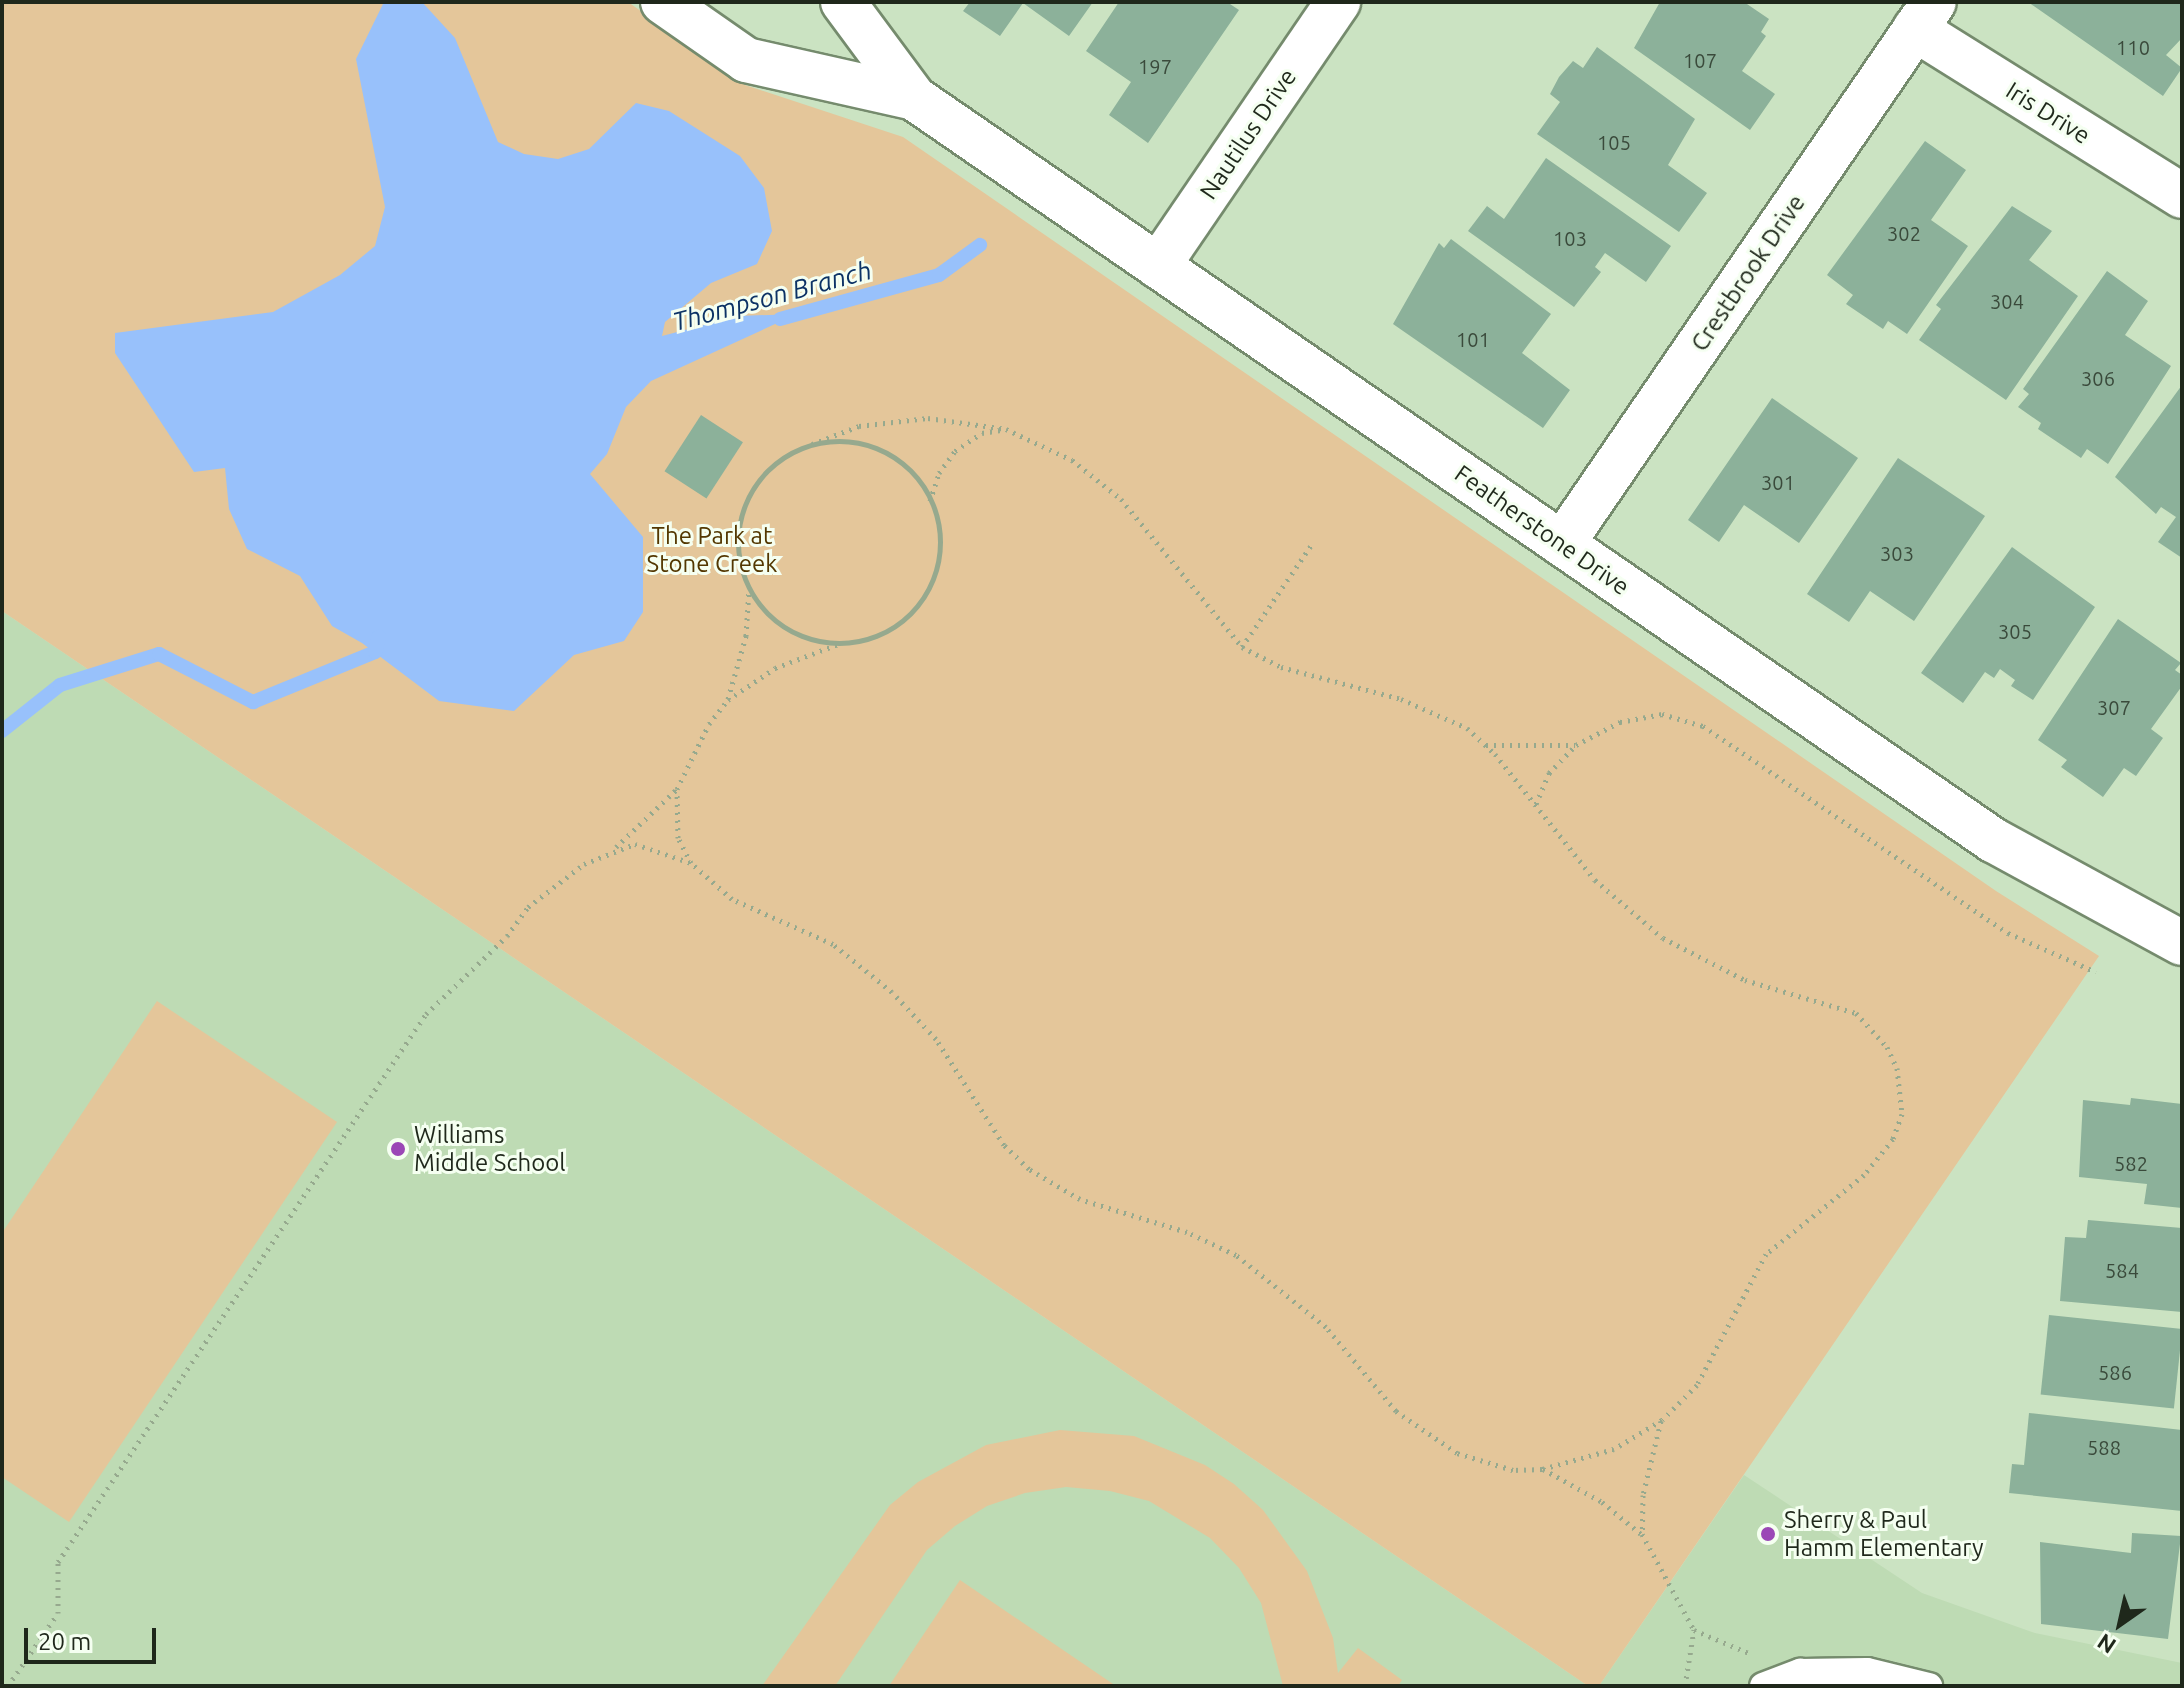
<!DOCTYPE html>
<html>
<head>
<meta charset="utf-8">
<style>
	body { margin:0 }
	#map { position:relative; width:2184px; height:1688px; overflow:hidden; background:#cbe3c2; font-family:Ubuntu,sans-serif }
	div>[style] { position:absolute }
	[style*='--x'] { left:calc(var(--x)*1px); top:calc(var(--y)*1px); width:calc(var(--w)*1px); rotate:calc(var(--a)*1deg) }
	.built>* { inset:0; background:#bedbb4 }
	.green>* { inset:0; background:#e4c69a }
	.water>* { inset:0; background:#98c1fb }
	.stream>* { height:14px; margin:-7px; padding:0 7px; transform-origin:7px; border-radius:7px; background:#98c1fb }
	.building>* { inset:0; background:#8cb19a; transform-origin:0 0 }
	.path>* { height:5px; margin-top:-2.5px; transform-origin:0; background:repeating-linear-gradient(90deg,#96a98e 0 2px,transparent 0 8px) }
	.path>.ring { margin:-2.5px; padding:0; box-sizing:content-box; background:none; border:5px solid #96a98e; border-radius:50% }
	.roads { filter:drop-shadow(2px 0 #758b6d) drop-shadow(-2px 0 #758b6d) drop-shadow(0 2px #758b6d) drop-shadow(0 -2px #758b6d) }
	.lane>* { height:26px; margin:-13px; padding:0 13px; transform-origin:13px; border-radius:13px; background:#fff }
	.street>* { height:44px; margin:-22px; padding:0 22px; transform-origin:22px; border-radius:22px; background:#fff }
	.secondary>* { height:44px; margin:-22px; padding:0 22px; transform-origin:22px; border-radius:22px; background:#fff }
	.dots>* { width:22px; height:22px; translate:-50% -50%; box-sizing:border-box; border:4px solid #f5fff1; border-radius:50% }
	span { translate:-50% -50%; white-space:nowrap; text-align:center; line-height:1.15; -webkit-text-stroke:6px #f5fff1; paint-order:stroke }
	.number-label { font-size:20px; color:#3a4a3b }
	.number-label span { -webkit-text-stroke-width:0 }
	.street-label { font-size:24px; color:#1f281b }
	.park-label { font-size:24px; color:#533701 }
	.poi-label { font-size:24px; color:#1f281b }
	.left { translate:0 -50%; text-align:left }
	.water-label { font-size:26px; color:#0c3265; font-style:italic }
	.frame { position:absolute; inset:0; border:4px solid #1f281b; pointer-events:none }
	.north { position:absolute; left:2080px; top:1584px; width:80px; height:80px; -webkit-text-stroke:6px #f5fff1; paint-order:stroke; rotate:214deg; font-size:22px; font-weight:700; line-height:32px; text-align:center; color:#1f281b }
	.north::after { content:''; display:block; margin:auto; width:28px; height:36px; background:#1f281b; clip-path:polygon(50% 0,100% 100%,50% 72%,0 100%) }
	.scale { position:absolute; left:24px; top:1628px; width:132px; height:36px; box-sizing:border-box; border:4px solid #1f281b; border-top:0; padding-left:10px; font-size:24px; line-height:28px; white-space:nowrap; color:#1f281b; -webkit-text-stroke:6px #f5fff1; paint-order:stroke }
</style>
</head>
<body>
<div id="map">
	<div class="built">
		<i style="clip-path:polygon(2px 611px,1588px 1686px,2px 1686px)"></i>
		<i style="clip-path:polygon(1744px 1475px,1922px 1593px,2035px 1633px,2182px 1663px,2182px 1686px,1599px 1686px)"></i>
	</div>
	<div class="green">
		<i style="clip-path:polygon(2px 2px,628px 2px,745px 85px,903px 137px,1996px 891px,2099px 956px,1599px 1686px,1588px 1686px,2px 611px)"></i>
		<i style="clip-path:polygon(157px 1001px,337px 1122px,69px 1522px,2px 1477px,2px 1233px)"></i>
		<i style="clip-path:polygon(1060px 1430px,1134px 1436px,1205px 1465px,1234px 1484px,1263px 1510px,1307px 1571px,1333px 1638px,1338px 1673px,1358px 1648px,1402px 1680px,1398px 1686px,1283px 1686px,1261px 1603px,1239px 1568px,1210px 1538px,1149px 1501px,1110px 1491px,1066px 1487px,1025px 1493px,987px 1506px,955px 1526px,927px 1550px,835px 1686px,762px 1686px,890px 1505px,918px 1482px,986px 1445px)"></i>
		<i style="clip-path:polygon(960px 1580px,1116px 1686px,889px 1686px)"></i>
	</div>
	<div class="water">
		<i style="clip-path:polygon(384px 2px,422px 2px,455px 38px,498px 142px,524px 154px,558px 159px,589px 149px,636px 103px,669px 111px,740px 156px,764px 188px,772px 231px,757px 264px,711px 283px,665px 322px,662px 336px,738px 316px,797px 314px,651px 381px,626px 407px,607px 454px,590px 474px,643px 537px,643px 612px,624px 641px,574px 655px,514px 711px,439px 701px,362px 643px,332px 626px,300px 576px,247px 549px,229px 509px,225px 468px,194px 472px,115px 353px,115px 333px,273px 312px,340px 275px,375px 246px,385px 207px,356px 59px)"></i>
	</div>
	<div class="stream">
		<i style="--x:780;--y:319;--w:165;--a:-15.5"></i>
		<i style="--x:939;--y:275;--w:51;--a:-36.2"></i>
		<i style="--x:2;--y:731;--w:74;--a:-38.4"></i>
		<i style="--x:60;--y:685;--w:104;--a:-17.4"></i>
		<i style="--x:159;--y:654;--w:106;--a:27.1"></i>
		<i style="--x:253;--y:702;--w:132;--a:-22.3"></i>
		<i style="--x:375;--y:652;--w:16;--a:-76"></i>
	</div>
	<div class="building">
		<i style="clip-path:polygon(970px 2px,1093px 2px,1069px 36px,1023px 3px,1000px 36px,963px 11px)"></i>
		<i style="clip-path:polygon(1119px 2px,1227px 2px,1239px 10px,1148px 143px,1109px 115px,1131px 82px,1086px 51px)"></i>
		<i style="clip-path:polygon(1660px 2px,1744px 2px,1769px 19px,1761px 32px,1766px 36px,1742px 71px,1775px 94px,1750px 130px,1634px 48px)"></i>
		<i style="clip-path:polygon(2028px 2px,2182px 2px,2182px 38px,2166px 55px,2182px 68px,2163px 96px)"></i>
		<i style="clip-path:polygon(1597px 47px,1695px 119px,1668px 165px,1707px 193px,1679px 232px,1537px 134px,1560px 102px,1550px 94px,1559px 77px,1573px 61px,1583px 68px)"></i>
		<i style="clip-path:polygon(1925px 141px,1966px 170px,1931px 220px,1968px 246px,1907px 334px,1888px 321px,1883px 329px,1846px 304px,1853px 295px,1827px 275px)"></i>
		<i style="clip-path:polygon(1546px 158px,1671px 246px,1646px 282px,1605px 253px,1595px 267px,1601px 272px,1574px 307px,1468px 231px,1487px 206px,1504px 219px)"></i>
		<i style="clip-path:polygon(2012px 206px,2052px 231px,2029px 260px,2078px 296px,2006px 400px,1919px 340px,1941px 309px,1936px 305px)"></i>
		<i style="clip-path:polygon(1451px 239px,1551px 314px,1522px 353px,1570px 390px,1543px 428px,1393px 324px,1439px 243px,1444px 248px)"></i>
		<i style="clip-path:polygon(2107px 271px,2148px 301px,2125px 335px,2171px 366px,2108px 464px,2087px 449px,2081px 458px,2038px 429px,2041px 423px,2018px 407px,2029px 394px,2023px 389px)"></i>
		<i style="clip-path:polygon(2182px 385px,2182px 558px,2158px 542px,2176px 517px,2161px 507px,2156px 514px,2115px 477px)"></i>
		<i style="clip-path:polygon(1772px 398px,1858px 458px,1799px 543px,1744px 505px,1719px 542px,1688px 520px)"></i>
		<i style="left:701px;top:415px;width:50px;height:67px;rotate:33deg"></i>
		<i style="clip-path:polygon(1898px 458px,1985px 516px,1914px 621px,1870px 591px,1849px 622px,1807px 594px)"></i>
		<i style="clip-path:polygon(2012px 547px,2095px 607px,2033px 700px,2011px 686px,2015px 680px,2000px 669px,1994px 678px,1985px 672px,1963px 703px,1921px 673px)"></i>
		<i style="clip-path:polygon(2118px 619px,2181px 663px,2175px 670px,2182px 675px,2182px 686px,2151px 729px,2163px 738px,2136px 776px,2124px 768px,2103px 797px,2061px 767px,2067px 760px,2038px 740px)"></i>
		<i style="clip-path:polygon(2131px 1098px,2182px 1104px,2182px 1208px,2144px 1204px,2147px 1184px,2079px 1177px,2083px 1100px,2130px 1105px)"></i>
		<i style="clip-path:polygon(2088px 1220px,2182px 1228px,2182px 1312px,2060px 1301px,2065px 1237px,2086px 1238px)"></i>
		<i style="left:2049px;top:1315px;width:134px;height:80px;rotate:6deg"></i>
		<i style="clip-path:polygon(2029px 1413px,2182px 1430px,2182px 1511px,2009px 1493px,2012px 1464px,2024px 1465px)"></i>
		<i style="clip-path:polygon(2132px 1533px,2181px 1536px,2168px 1639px,2041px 1624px,2040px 1542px,2131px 1553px)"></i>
	</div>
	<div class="path">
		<i class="ring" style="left:738px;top:441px;width:197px;height:197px"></i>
		<i style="--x:812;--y:444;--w:50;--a:-21"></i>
		<i style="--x:859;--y:426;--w:69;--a:-6.6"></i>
		<i style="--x:928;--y:418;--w:79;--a:8"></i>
		<i style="--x:1006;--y:429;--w:73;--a:25.2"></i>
		<i style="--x:1072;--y:460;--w:63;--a:38.5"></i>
		<i style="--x:1121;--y:499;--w:191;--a:50.7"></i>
		<i style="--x:1242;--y:647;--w:44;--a:27.1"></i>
		<i style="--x:1281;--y:667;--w:124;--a:14.9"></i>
		<i style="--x:1401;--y:699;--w:72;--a:23.7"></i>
		<i style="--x:1467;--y:728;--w:38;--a:43"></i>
		<i style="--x:1495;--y:754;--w:161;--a:51.6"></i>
		<i style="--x:1595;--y:880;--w:89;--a:40.5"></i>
		<i style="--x:1663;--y:938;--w:92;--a:27.1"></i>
		<i style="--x:1745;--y:980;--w:116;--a:16.6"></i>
		<i style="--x:1856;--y:1013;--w:46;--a:47.6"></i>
		<i style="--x:1887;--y:1047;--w:23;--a:65"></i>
		<i style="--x:1897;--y:1068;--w:46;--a:83.8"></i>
		<i style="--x:1902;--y:1114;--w:27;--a:110"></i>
		<i style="--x:1893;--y:1139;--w:46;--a:128.9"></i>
		<i style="--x:1864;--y:1175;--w:126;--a:141.1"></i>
		<i style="--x:1766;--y:1254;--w:148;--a:117.8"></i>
		<i style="--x:1697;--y:1385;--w:49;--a:135"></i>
		<i style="--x:1662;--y:1420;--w:56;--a:148.9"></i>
		<i style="--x:1614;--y:1449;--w:75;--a:164.5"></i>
		<i style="--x:1542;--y:1469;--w:29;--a:178"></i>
		<i style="--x:1513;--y:1470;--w:59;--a:-163.1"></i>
		<i style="--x:1457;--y:1453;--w:74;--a:-145.5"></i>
		<i style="--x:1396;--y:1411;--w:109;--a:-129.8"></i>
		<i style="--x:1326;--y:1327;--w:115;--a:-141.3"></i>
		<i style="--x:1236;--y:1255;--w:54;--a:-154.9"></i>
		<i style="--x:1187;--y:1232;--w:112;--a:-162.9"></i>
		<i style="--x:1080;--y:1199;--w:59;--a:-149.5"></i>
		<i style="--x:1029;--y:1169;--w:35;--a:-136"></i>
		<i style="--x:1004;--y:1145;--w:126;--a:-122.7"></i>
		<i style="--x:936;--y:1039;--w:64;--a:-133.1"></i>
		<i style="--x:892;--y:992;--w:76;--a:-140.9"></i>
		<i style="--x:833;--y:944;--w:111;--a:-156"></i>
		<i style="--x:732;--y:899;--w:55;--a:-138.7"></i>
		<i style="--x:691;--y:863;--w:28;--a:-117"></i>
		<i style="--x:678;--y:838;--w:49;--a:-91.2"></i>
		<i style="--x:677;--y:789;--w:72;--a:-63.8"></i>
		<i style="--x:709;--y:724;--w:31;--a:-52"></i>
		<i style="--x:728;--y:700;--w:57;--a:-34.2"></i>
		<i style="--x:775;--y:668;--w:71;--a:-20.7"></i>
		<i style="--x:930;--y:501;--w:29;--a:-72"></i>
		<i style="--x:939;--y:473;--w:27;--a:-54"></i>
		<i style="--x:955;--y:451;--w:32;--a:-34"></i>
		<i style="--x:982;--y:433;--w:19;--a:-9"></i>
		<i style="--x:1242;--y:647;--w:125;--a:-55.8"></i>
		<i style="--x:728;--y:699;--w:66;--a:-74.1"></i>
		<i style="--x:746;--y:636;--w:48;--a:-86.4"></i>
		<i style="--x:1486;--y:745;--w:89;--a:0"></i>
		<i style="--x:1536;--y:804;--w:34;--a:-67"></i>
		<i style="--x:1549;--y:773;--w:39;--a:-46"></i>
		<i style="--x:1576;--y:745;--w:50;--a:-27.6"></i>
		<i style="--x:1620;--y:722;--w:43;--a:-10.8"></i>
		<i style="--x:1662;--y:714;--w:43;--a:16.3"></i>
		<i style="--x:1703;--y:726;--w:369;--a:34.2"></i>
		<i style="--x:2008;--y:933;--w:96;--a:23.9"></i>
		<i style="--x:616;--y:847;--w:84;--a:-43.6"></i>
		<i style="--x:1661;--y:1421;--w:76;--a:103.7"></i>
		<i style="--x:1643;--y:1495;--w:39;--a:91"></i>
		<i style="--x:1642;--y:1534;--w:109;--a:61.6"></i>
		<i style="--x:1694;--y:1630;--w:62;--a:22.8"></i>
		<i style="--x:1543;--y:1469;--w:68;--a:29.2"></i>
		<i style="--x:1602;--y:1502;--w:50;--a:39.4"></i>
		<i style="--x:8;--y:1686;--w:88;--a:-55.6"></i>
		<i style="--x:58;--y:1613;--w:51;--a:-90"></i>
		<i style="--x:58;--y:1562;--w:660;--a:-56.12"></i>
		<i style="--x:426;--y:1014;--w:112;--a:-43.9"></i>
		<i style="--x:507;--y:936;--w:36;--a:-54"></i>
		<i style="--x:528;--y:907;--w:71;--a:-37.5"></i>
		<i style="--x:584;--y:864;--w:55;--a:-21.4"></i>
		<i style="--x:635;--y:844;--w:59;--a:18.7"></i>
		<i style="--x:1685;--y:1686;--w:57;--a:-80.9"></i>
	</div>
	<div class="roads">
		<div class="lane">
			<i style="--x:1763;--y:1686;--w:40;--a:-21"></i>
			<i style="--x:1800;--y:1672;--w:67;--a:-0.9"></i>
			<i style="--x:1867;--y:1671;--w:64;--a:13.6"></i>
		</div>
		<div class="street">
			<i style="--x:1915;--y:29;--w:315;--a:32"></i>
			<i style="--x:1158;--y:266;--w:320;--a:-55.7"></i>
			<i style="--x:1562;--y:544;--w:657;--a:-55.54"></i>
		</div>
		<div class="secondary">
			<i style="--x:663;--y:2;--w:101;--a:34.9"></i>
			<i style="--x:746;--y:60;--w:172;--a:12.7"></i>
			<i style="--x:843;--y:2;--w:119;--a:53.5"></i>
			<i style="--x:914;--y:98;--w:1310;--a:34.52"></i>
			<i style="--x:1993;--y:840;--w:215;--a:28.6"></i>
		</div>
	</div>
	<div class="dots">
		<i style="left:398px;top:1149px;background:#9b47b6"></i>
		<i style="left:1768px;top:1534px;background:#9b47b6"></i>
	</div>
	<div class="number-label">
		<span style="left:2133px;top:47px">110</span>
		<span style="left:1700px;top:60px">107</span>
		<span style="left:1155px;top:66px">197</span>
		<span style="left:1614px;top:142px">105</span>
		<span style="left:1904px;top:233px">302</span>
		<span style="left:1570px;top:238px">103</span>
		<span style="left:2007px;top:301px">304</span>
		<span style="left:1473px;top:339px">101</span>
		<span style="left:2098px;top:378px">306</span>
		<span style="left:1778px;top:482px">301</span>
		<span style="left:1897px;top:553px">303</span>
		<span style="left:2015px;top:631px">305</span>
		<span style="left:2114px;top:707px">307</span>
		<span style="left:2131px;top:1163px">582</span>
		<span style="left:2122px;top:1270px">584</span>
		<span style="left:2115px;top:1372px">586</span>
		<span style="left:2104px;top:1447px">588</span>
	</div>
	<div class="street-label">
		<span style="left:2048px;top:113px;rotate:32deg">Iris Drive</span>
		<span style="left:1248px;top:134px;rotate:-56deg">Nautilus Drive</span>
		<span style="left:1748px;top:273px;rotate:-56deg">Crestbrook Drive</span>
		<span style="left:1542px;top:530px;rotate:35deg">Featherstone Drive</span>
	</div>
	<div class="park-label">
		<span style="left:712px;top:550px">The Park at<br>Stone Creek</span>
	</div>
	<div class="poi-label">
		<span class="left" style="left:414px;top:1149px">Williams<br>Middle School</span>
		<span class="left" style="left:1784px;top:1534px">Sherry &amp; Paul<br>Hamm Elementary</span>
	</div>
	<div class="water-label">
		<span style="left:772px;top:296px;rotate:-15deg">Thompson Branch</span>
	</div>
	<div class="frame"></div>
	<div class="north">N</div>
	<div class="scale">20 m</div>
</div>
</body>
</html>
